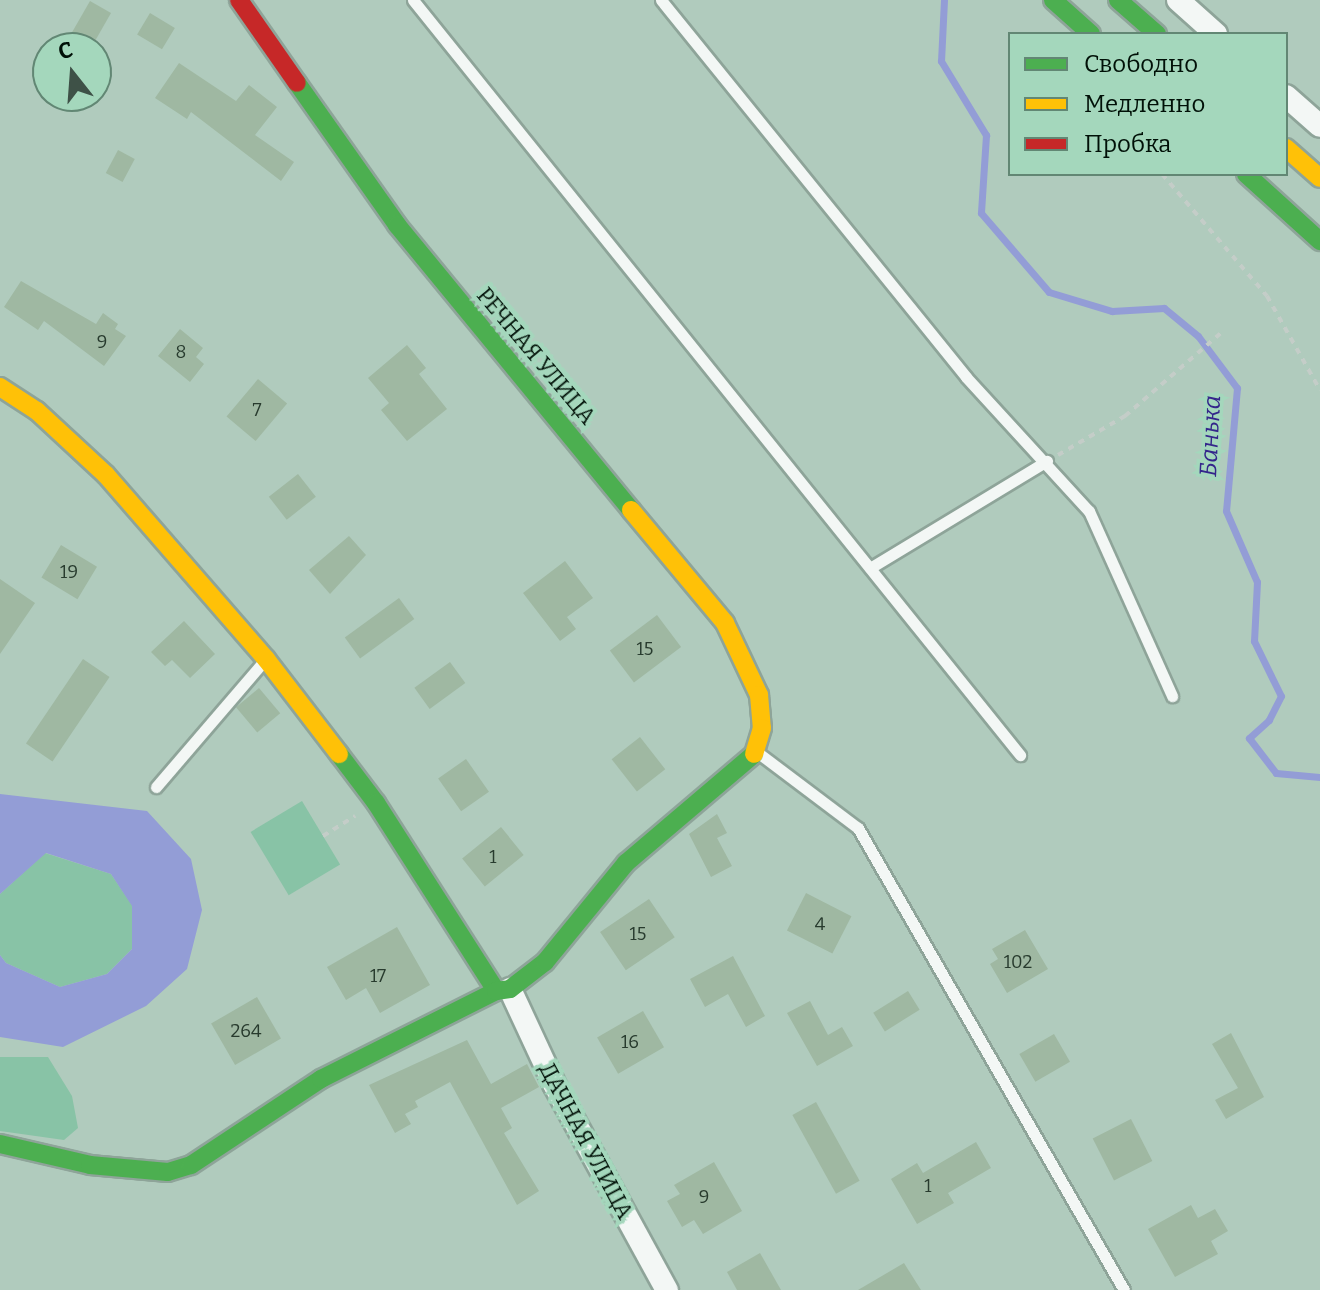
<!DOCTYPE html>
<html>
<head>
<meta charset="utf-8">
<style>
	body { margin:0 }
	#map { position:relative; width:1320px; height:1290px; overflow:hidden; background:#b0cbbd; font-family:Bitter,serif }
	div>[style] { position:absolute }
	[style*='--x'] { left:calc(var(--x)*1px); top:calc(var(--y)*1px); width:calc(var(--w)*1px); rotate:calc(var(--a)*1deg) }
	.green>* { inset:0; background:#88c3a6; transform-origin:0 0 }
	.water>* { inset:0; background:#939dd6 }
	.stream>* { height:7px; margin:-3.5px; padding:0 3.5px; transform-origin:3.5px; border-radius:3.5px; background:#939dd6 }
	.building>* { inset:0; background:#9fb8a2; transform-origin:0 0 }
	.path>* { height:4px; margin-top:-2px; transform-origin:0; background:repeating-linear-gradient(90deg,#c4cdc8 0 6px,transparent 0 12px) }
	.roads { filter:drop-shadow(2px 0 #8ea499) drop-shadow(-2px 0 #8ea499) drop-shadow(0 2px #8ea499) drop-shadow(0 -2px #8ea499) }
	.lane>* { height:11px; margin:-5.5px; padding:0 5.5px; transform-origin:5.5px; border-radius:5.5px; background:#f3f7f5 }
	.street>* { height:22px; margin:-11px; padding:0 11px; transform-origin:11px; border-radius:11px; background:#f3f7f5 }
	.fast>* { height:18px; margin:-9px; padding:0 9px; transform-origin:9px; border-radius:9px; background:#4caf50 }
	.slow>* { height:18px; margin:-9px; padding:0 9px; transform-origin:9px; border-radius:9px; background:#ffc107 }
	.jam>* { height:18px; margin:-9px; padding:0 9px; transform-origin:9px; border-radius:9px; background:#c62828 }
	span { translate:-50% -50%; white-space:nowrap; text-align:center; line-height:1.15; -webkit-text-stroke:7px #a4d7bc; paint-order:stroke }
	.number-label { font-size:18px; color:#283b2e }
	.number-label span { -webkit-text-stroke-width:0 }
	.street-label { font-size:22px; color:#001007 }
	.water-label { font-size:24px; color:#34268b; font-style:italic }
	.legend { position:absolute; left:1008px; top:32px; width:280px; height:144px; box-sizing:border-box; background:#a4d7bc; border:2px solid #628774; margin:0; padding:10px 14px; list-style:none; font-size:24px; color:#001007 }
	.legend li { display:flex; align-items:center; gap:16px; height:40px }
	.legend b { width:40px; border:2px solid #628774 }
	.north { position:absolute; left:32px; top:32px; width:80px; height:80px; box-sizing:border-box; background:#a4d7bc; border:2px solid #628774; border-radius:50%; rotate:343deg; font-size:22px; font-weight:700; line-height:32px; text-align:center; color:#001007 }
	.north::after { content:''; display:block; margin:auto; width:28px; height:36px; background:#3e5147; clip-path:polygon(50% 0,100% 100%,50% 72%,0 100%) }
</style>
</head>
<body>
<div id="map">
	<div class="green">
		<i style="left:302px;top:801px;width:74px;height:60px;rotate:59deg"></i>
		<i style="clip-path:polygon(45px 853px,111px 874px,132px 905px,132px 949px,107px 974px,60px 987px,6px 963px,0 955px,0 894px)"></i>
		<i style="clip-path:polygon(0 1057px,48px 1057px,72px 1096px,78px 1128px,64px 1140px,0 1131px)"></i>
	</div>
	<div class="water">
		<i style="clip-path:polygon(0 794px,147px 811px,191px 859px,202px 910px,187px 969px,146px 1006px,63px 1047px,0 1037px,0 955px,6px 963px,60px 987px,107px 974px,132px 949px,132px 906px,111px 874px,46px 853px,0 894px)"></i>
	</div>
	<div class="stream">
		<i style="--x:944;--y:0;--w:61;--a:92.8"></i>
		<i style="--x:941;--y:61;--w:87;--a:58.7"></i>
		<i style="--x:986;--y:135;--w:78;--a:93.7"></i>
		<i style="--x:981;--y:213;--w:104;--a:49.3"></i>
		<i style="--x:1049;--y:292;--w:66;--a:16.8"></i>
		<i style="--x:1112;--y:311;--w:52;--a:-3.3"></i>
		<i style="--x:1164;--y:308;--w:44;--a:39.5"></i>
		<i style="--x:1198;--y:336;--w:65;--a:53.1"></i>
		<i style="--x:1237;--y:388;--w:123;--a:95.1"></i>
		<i style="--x:1226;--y:511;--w:77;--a:66.4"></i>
		<i style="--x:1257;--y:582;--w:59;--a:92.9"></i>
		<i style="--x:1254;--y:641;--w:61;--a:63.9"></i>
		<i style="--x:1281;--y:696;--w:27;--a:117"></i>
		<i style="--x:1269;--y:720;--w:27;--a:138"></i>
		<i style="--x:1249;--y:738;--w:44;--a:52.4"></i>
		<i style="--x:1276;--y:773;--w:44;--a:5.2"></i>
	</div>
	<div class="building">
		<i style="clip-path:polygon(90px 1px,111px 13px,91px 48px,63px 48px)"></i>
		<i style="left:150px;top:13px;width:29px;height:25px;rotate:31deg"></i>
		<i style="clip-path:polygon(179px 63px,236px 101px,249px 85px,277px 107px,255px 135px,294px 162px,281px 181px,191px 112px,187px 119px,155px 98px)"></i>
		<i style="left:118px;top:150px;width:19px;height:26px;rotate:28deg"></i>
		<i style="clip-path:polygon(21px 281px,96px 324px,103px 313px,118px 324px,115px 329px,126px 336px,104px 366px,44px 321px,38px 330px,4px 307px)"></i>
		<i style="clip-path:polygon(180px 329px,203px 348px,196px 357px,204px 364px,190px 382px,158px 356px)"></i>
		<i style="clip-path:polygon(407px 345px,426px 368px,419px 374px,447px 409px,407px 441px,381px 410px,389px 403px,368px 378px)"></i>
		<i style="left:258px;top:379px;width:38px;height:49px;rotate:40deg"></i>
		<i style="left:298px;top:474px;width:29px;height:37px;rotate:52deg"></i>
		<i style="clip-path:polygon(349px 536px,366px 555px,330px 594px,309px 570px)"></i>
		<i style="left:61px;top:545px;width:42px;height:38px;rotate:31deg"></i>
		<i style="clip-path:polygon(565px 561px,593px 598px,567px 617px,576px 629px,560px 641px,523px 593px)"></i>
		<i style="clip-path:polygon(0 579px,35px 603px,0 654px)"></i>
		<i style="left:399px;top:598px;width:26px;height:67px;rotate:54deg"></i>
		<i style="left:657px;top:615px;width:40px;height:59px;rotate:53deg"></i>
		<i style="clip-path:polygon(184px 621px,215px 654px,190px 678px,172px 660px,165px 666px,151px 652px)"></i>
		<i style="left:83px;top:659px;width:32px;height:102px;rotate:34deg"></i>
		<i style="left:450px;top:662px;width:26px;height:44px;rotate:54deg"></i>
		<i style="left:259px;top:688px;width:33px;height:30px;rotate:50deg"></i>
		<i style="left:640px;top:737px;width:41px;height:36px;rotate:52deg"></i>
		<i style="left:466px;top:759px;width:40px;height:34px;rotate:55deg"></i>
		<i style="clip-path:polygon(717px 814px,727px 833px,717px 838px,732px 866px,711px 877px,689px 834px)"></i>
		<i style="left:501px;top:827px;width:36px;height:50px;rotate:51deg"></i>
		<i style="left:806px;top:893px;width:51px;height:42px;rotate:27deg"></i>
		<i style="left:649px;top:899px;width:46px;height:59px;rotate:56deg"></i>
		<i style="clip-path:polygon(397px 927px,430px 985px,380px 1013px,366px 988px,346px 1000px,327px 967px)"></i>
		<i style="clip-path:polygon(1025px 930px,1048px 969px,1007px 993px,990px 964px,998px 959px,992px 949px)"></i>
		<i style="clip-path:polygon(733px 956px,765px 1016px,746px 1027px,728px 994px,705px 1007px,690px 979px)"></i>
		<i style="left:908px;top:991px;width:22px;height:41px;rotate:58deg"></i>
		<i style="left:257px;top:997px;width:48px;height:53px;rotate:60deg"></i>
		<i style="clip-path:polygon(810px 1001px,828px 1035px,842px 1027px,853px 1046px,817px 1066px,787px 1013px)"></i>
		<i style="left:643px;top:1011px;width:42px;height:53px;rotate:60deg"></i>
		<i style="clip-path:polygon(1231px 1033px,1264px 1097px,1226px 1119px,1215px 1100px,1238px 1088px,1212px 1044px)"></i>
		<i style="left:1054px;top:1034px;width:32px;height:40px;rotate:60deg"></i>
		<i style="clip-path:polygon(467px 1040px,491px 1084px,527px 1064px,539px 1087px,501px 1108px,512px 1128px,504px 1133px,539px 1191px,517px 1205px,450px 1082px,415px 1101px,418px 1107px,405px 1114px,411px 1124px,395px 1133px,369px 1085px)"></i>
		<i style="left:816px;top:1102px;width:90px;height:27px;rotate:61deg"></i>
		<i style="left:1131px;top:1119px;width:47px;height:43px;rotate:63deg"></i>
		<i style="clip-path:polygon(976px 1142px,991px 1168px,948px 1193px,954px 1203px,917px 1224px,891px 1179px,917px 1163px,923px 1173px)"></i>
		<i style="clip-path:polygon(714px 1162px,742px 1211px,703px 1234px,694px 1220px,682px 1227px,667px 1201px,680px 1194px,674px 1185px)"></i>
		<i style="clip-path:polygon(1191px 1205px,1198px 1218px,1215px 1209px,1228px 1231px,1211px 1241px,1218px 1254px,1175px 1277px,1148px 1229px)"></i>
		<i style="clip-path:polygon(760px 1253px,781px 1290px,737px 1290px,727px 1272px)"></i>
		<i style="clip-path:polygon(904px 1263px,921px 1290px,858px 1290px)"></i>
	</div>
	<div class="path">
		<i style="--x:1162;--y:174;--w:161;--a:49.3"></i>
		<i style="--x:1267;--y:296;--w:108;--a:60.6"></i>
		<i style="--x:1058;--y:455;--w:78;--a:-30.2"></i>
		<i style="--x:1125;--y:416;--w:128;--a:-40.9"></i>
		<i style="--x:323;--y:836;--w:38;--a:-32"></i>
	</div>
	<div class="roads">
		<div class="lane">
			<i style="--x:413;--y:0;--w:969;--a:51.2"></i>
			<i style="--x:661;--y:0;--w:485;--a:51"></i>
			<i style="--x:966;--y:377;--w:182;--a:47.5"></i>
			<i style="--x:1089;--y:511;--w:203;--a:65.8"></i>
			<i style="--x:870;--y:568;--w:207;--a:-31.2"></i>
			<i style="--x:757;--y:752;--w:126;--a:37"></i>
			<i style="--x:858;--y:828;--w:533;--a:60.07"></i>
			<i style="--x:156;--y:787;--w:165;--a:-49.4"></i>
		</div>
		<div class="street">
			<i style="--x:1178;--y:0;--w:51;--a:41.8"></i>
			<i style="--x:1286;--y:96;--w:45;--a:41.4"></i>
			<i style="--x:510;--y:989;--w:105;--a:65.1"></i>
			<i style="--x:554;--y:1084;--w:235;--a:61.3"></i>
		</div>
		<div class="fast">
			<i style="--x:1053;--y:0;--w:51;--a:41.8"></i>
			<i style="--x:1118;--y:0;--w:52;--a:41.1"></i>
			<i style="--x:297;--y:83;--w:174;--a:54.8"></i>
			<i style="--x:397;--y:225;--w:369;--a:50.6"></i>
			<i style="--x:1246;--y:174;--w:100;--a:42.2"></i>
			<i style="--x:339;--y:754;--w:61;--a:52.9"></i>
			<i style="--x:376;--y:803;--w:223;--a:57.4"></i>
			<i style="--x:0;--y:1144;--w:92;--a:13.1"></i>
			<i style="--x:90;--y:1165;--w:78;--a:5.1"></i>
			<i style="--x:168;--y:1172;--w:24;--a:-17"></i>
			<i style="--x:191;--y:1165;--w:156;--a:-33.5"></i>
			<i style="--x:321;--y:1079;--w:196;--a:-26.7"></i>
			<i style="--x:496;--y:991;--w:14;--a:-8"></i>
			<i style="--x:510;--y:989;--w:44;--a:-37.6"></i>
			<i style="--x:545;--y:962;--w:128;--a:-50.7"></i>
			<i style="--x:626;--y:863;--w:168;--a:-40.4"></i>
		</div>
		<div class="slow">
			<i style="--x:1286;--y:148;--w:45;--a:41.4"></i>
			<i style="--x:0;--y:387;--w:44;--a:33"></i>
			<i style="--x:37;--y:411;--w:94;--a:42.8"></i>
			<i style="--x:106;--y:475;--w:244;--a:49"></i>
			<i style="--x:266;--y:659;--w:120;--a:52.5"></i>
			<i style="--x:631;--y:510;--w:147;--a:50.2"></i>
			<i style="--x:725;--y:623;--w:80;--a:64.7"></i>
			<i style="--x:759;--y:695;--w:33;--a:85"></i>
			<i style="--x:762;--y:728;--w:27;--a:107"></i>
		</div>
		<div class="jam">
			<i style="--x:239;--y:0;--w:101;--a:55.1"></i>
		</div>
	</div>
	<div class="number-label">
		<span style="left:102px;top:342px">9</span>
		<span style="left:181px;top:352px">8</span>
		<span style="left:257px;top:410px">7</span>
		<span style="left:69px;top:572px">19</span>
		<span style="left:645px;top:649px">15</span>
		<span style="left:493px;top:857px">1</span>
		<span style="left:820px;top:924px">4</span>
		<span style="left:638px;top:934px">15</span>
		<span style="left:1018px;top:962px">102</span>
		<span style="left:378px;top:976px">17</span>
		<span style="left:246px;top:1031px">264</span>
		<span style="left:630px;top:1042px">16</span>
		<span style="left:928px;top:1186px">1</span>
		<span style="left:704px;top:1197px">9</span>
	</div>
	<div class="street-label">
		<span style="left:536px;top:356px;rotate:50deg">РЕЧНАЯ УЛИЦА</span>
		<span style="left:586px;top:1141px;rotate:62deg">ДАЧНАЯ УЛИЦА</span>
	</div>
	<div class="water-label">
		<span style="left:1211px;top:436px;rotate:-87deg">Банька</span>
	</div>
	<ul class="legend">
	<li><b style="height:10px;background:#4caf50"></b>Свободно</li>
	<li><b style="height:10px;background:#ffc107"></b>Медленно</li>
	<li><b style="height:10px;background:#c62828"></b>Пробка</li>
	</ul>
	<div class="north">С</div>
</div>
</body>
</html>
